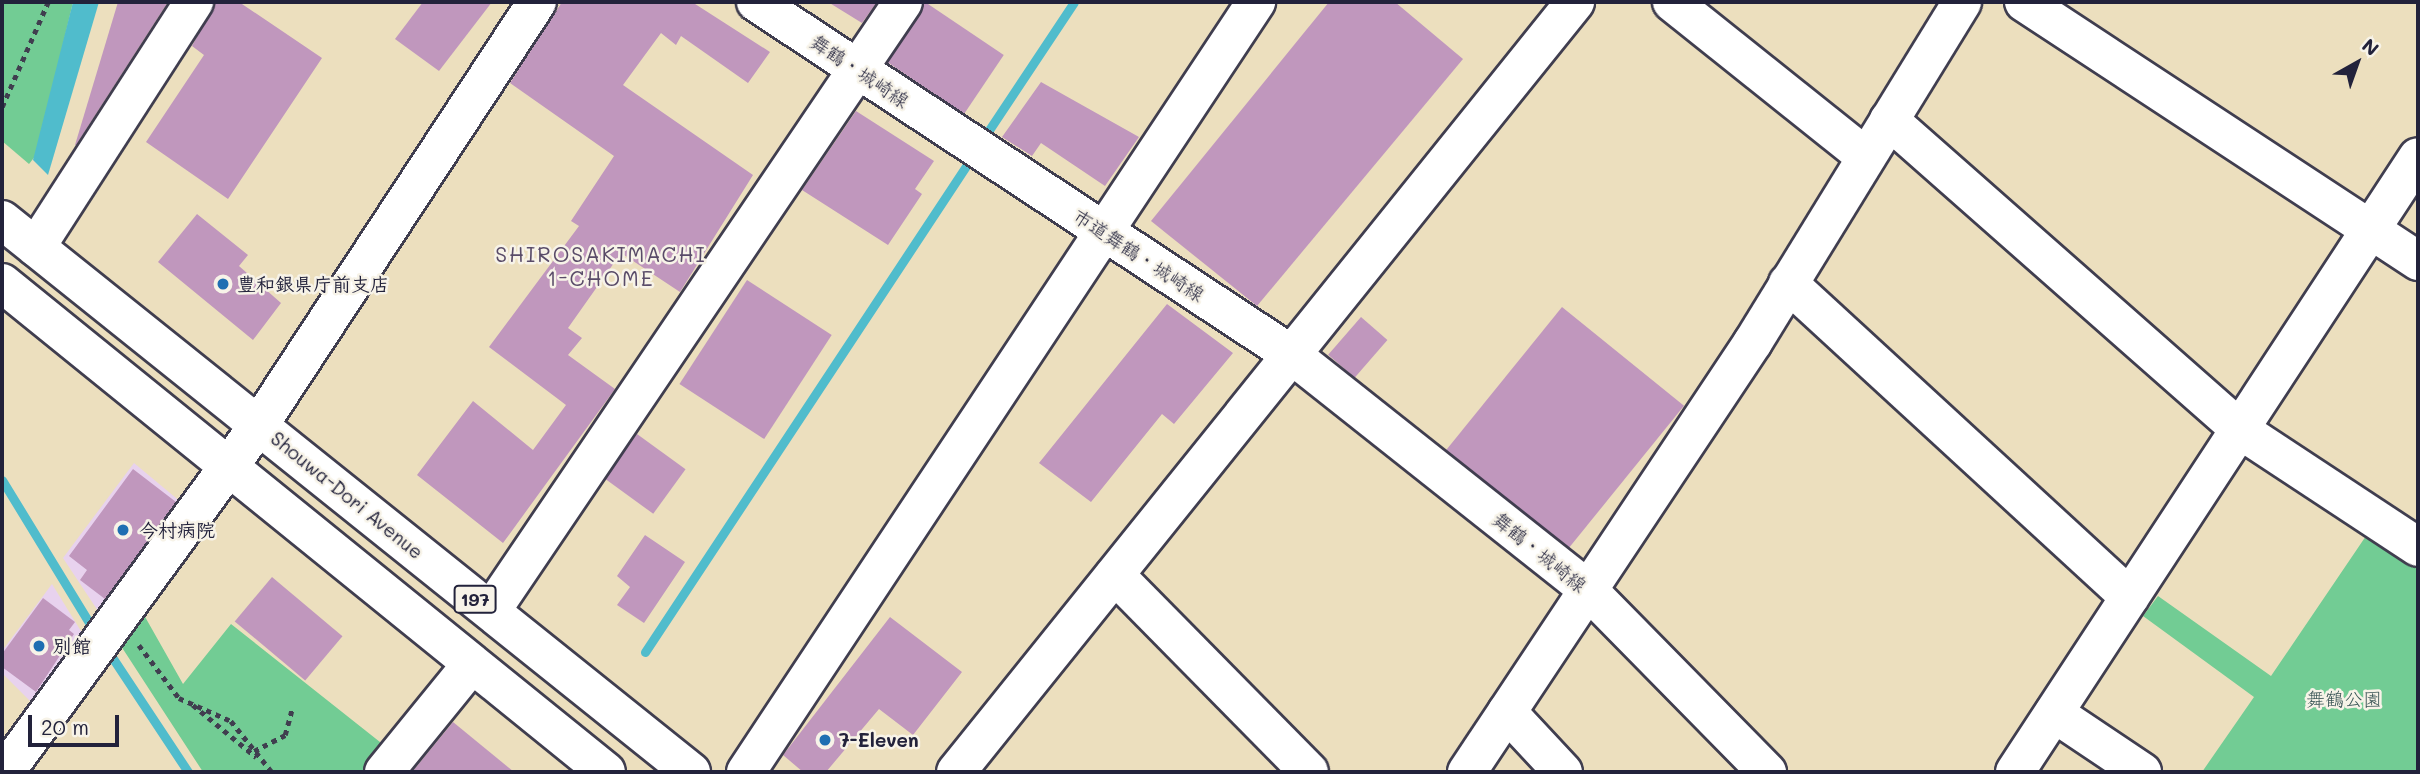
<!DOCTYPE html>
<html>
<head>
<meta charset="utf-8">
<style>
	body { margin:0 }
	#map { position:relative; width:2420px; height:774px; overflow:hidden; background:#ecdfbe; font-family:Mali,"Klee One",sans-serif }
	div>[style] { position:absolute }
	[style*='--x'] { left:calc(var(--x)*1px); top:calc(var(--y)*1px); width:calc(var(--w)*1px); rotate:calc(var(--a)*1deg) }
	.built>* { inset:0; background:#e8d2ee }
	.green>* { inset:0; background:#72cc94 }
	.water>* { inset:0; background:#50bccc }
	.stream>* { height:9px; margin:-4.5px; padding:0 4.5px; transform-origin:4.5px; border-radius:4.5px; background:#50bccc }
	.building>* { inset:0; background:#c097bd; transform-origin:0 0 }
	.path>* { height:4.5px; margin-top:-2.25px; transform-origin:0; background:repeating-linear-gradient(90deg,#403e4f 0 5px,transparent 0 10px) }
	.roads { filter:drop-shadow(2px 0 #403e4f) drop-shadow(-2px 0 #403e4f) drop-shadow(0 2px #403e4f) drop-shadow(0 -2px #403e4f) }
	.minor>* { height:38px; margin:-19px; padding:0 19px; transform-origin:19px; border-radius:19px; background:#fff }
	.highway>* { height:38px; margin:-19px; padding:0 19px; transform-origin:19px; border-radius:19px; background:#fff }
	.dots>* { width:19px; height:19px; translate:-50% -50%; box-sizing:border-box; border:4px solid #f7f3e8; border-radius:50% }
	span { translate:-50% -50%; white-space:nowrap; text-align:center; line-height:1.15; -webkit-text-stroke:5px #f7f3e8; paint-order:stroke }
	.shield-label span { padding:2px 5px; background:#f7f3e8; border:2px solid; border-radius:5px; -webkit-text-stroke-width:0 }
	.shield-label { font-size:18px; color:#22223b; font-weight:700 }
	.street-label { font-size:19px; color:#22223b }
	.poi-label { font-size:19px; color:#22223b; font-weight:700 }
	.left { translate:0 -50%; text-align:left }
	.park-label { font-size:19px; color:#3a5556 }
	.neighbourhood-label { font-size:21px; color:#594b68; letter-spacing:2px }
	.frame { position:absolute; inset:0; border:4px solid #22223b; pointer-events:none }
	.north { position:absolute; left:2322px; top:28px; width:70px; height:70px; -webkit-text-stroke:5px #f7f3e8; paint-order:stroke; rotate:40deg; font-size:19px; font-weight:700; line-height:28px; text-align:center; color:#22223b }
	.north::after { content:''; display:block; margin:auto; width:24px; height:32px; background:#22223b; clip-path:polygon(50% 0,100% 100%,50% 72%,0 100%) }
	.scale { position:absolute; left:28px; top:715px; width:91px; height:32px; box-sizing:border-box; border:4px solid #22223b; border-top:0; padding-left:9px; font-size:21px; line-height:24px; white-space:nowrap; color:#22223b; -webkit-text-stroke:5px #f7f3e8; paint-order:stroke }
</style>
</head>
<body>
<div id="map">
	<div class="built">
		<i style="clip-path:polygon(134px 463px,182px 503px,100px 614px,63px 558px)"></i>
		<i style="clip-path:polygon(52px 584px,84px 636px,33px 704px,2px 673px,2px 651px)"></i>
	</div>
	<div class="green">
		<i style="clip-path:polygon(2px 2px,73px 2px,37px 154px,29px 164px,2px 141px)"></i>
		<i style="clip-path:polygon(2368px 533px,2418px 567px,2418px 772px,2202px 772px,2254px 697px,2143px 616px,2158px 596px,2271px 676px)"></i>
		<i style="clip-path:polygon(144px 615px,183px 684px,231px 624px,385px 746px,364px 772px,203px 772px,121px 646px)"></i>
	</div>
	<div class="water">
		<i style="clip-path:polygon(73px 2px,99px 2px,48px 175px,33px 160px)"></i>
	</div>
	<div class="stream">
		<i style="--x:983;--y:139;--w:164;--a:-56.4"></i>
		<i style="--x:2;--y:480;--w:180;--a:58.6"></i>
		<i style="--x:106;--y:648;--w:149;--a:56.5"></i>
		<i style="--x:645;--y:652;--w:597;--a:-56.55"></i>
	</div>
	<div class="building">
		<i style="clip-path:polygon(118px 2px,168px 2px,76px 145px,75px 145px)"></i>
		<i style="clip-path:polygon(216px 2px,239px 2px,322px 58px,228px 199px,146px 142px,204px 55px,192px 46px)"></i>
		<i style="clip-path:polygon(423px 2px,492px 2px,439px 71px,395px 39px)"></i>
		<i style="clip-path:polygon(562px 2px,692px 2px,770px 52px,748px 83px,681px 36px,676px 45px,661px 33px,623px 85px,753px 175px,680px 292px,621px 253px,568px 328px,582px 338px,568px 355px,615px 389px,503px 543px,417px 475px,473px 401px,533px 450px,566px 405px,489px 347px,579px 226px,571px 221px,614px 156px,510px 83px)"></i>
		<i style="clip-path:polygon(828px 2px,877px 2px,862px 23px)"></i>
		<i style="left:925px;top:2px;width:95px;height:71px;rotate:34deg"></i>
		<i style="clip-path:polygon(1329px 2px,1395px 2px,1463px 59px,1257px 306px,1151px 221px)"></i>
		<i style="clip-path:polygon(1041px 82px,1139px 137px,1105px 186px,1041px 143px,1032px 156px,1002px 137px)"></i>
		<i style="clip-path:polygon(856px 111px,934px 161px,915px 189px,922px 194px,888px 245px,802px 190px)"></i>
		<i style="clip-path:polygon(197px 214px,248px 255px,239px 266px,281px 303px,253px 340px,158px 262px)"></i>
		<i style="left:747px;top:280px;width:101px;height:124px;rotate:33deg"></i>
		<i style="clip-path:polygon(1167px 304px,1233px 353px,1174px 424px,1162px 414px,1091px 502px,1039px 463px)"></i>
		<i style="left:1562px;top:307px;width:157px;height:184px;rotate:39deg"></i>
		<i style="left:1361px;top:317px;width:35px;height:50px;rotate:41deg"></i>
		<i style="left:637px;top:434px;width:60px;height:55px;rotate:36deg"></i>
		<i style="clip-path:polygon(133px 469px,176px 502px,105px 599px,80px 580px,87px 570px,69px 556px)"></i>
		<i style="clip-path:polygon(645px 535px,685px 562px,644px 623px,617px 605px,630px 587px,617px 576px)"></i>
		<i style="left:272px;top:577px;width:92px;height:58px;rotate:40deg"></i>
		<i style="clip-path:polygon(43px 598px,75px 622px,69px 630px,74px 634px,36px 692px,2px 667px,2px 654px)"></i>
		<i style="clip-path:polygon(890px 617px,962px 672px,913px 735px,879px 709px,826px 772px,803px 772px,783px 755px)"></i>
		<i style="clip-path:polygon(453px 722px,514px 772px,412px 772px)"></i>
	</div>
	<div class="path">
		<i style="--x:2;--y:107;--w:115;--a:-66.3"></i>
		<i style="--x:139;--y:645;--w:66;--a:53"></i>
		<i style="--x:179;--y:698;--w:57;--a:23.9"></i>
		<i style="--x:231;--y:721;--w:65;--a:51.2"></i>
		<i style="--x:193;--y:705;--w:82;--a:39.5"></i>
		<i style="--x:254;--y:751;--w:35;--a:-27"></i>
		<i style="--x:285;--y:735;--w:27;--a:-75"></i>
	</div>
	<div class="roads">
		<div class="minor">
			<i style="--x:756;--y:2;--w:642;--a:33.37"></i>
			<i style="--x:1292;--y:355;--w:377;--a:38.4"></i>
			<i style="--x:1587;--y:589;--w:257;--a:45.5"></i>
			<i style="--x:1672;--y:2;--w:248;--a:38.6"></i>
			<i style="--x:2024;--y:2;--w:472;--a:33.3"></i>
			<i style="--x:1889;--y:120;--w:467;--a:41.4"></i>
			<i style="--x:2239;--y:429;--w:214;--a:33.4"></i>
			<i style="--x:36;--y:247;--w:292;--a:-57.2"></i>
			<i style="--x:1788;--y:283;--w:464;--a:42.6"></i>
			<i style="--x:1115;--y:575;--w:276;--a:45.4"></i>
			<i style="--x:491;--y:611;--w:735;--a:-55.92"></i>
			<i style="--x:1507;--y:712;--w:82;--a:47"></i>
			<i style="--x:2054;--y:713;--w:106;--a:33.8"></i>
			<i style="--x:5;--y:772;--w:430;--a:-53.8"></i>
			<i style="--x:259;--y:425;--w:506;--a:-56.69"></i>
			<i style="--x:384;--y:772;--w:138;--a:-50.9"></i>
			<i style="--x:746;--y:772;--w:924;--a:-56.48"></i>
			<i style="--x:956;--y:772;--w:988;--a:-51.2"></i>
			<i style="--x:1467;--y:772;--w:516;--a:-56.37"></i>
			<i style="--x:1753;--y:342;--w:399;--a:-58.4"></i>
			<i style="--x:2015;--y:772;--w:735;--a:-56.76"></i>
		</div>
		<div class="highway">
			<i style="--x:2;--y:220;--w:883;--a:38.7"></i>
			<i style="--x:2;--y:283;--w:777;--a:38.99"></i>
		</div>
	</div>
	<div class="dots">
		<i style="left:223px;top:284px;background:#1f6fb2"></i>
		<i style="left:123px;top:530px;background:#1f6fb2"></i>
		<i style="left:39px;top:646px;background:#1f6fb2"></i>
		<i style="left:825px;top:740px;background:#1f6fb2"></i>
	</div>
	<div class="shield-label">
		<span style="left:475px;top:599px">197</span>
	</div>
	<div class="street-label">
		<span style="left:860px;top:71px;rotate:34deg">舞鶴・城崎線</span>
		<span style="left:1139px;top:255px;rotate:33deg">市道舞鶴・城崎線</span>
		<span style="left:347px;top:495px;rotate:39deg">Shouwa-Dori Avenue</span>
		<span style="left:1540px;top:552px;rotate:39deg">舞鶴・城崎線</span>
	</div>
	<div class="poi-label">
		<span class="left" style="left:237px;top:284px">豊和銀県庁前支店</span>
		<span class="left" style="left:139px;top:530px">今村病院</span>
		<span class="left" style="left:53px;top:646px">別館</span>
		<span class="left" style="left:839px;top:740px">7-Eleven</span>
	</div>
	<div class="park-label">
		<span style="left:2344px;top:699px">舞鶴公園</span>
	</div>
	<div class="neighbourhood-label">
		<span style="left:601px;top:266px">SHIROSAKIMACHI<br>1-CHOME</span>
	</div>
	<div class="frame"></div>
	<div class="north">N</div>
	<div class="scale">20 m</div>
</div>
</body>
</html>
